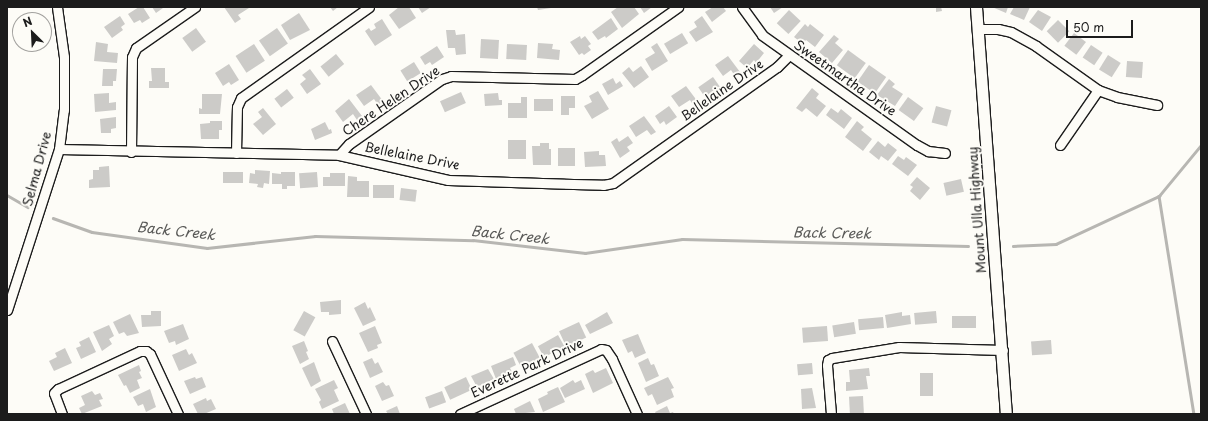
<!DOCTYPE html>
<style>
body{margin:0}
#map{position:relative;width:1208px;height:421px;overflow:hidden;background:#fdfcf7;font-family:"Playpen Sans",sans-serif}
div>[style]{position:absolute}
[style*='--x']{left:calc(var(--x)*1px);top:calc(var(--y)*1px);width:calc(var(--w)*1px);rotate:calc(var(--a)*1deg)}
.stream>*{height:2.5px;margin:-1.25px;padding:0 1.25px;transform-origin:1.25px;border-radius:1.25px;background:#b7b6b2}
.building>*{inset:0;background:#cccbc8;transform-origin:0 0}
.roads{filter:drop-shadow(1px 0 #1c1c1c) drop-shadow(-1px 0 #1c1c1c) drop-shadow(0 1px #1c1c1c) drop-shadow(0 -1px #1c1c1c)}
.minor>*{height:9px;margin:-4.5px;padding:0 4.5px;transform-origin:4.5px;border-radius:4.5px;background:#fdfcf7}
.major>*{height:11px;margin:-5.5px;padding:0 5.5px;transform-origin:5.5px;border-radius:5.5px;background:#fdfcf7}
span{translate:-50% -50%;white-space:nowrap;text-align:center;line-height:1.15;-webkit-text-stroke:4px #fdfcf7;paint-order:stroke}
.street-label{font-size:13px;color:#1c1c1c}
.water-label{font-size:14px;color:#5a5a58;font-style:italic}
.frame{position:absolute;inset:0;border:8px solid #1c1c1c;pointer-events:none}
.north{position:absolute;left:12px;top:12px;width:40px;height:40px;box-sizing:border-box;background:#fdfcf7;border:1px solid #a3a29f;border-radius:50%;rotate:336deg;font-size:11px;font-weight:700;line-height:16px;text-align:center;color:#1c1c1c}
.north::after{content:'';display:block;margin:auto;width:14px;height:18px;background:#1c1c1c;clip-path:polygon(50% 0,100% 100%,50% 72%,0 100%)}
.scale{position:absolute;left:1066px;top:20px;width:67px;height:18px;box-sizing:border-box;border:2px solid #1c1c1c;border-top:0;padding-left:5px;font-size:12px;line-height:14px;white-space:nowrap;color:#1c1c1c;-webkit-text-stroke:3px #fdfcf7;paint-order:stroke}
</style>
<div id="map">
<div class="stream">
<i style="--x:7;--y:195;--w:24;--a:30"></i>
<i style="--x:1159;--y:196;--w:221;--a:80.9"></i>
<i style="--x:53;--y:218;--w:41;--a:19.7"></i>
<i style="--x:92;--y:232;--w:116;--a:7.9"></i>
<i style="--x:207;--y:248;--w:109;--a:-6.3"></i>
<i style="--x:315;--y:236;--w:158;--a:1.5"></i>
<i style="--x:473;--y:240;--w:113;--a:6.6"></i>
<i style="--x:585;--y:253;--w:98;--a:-8.2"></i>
<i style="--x:682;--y:239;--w:286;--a:1.4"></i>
<i style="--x:1013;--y:246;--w:43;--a:-2.7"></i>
<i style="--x:1056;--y:244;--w:114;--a:-25"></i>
<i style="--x:1159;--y:196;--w:66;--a:-50.5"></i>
</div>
<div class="building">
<i style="clip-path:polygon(139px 7px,143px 7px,150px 18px,142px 23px,140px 20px,134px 23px,128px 14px)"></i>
<i style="clip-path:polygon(152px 7px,162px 7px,163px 8px,156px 13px)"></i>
<i style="clip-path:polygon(224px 7px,248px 7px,249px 8px,238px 15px,241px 19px,235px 23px)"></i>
<i style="clip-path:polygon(330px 7px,338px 7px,333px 11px)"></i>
<i style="clip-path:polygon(399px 7px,409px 7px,416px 18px,399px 29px,389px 15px)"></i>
<i style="clip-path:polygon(418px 7px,431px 7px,422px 13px)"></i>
<i style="clip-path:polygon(537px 7px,551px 7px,551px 8px,538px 10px)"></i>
<i style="clip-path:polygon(618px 7px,634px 7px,639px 14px,622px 28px,611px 12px)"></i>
<i style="clip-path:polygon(640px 7px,652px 7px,644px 13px)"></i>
<i style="clip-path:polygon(713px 7px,723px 7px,726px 11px,712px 22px,705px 12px)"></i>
<i style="clip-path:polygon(770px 7px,783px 7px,774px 13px)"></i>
<i style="clip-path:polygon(936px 7px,941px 7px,942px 11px,936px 12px)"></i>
<i style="clip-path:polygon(992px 7px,1008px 7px,1006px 13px)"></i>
<i style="clip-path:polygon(1014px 7px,1030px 7px,1024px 20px,1010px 14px)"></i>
<i style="left:789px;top:10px;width:16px;height:18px;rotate:43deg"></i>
<i style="clip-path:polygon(1038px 10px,1051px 17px,1042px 31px,1029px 22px)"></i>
<i style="clip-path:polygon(299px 13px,310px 30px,290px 40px,281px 25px)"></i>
<i style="clip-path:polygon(120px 16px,125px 24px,121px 27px,123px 30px,112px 38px,104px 27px)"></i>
<i style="clip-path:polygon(702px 16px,713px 32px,696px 42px,689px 32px,697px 27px,694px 22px)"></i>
<i style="clip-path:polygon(611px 18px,618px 29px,606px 38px,605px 36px,598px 40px,592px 32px)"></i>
<i style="clip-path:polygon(382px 19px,392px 35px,375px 46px,365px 31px,369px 28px,371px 31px,376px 28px,374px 24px)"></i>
<i style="left:1058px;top:20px;width:16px;height:16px;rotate:45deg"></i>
<i style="clip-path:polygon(805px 24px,808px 27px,810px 24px,824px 35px,815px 47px,806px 40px,803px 44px,794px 37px)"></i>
<i style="left:196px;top:28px;width:17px;height:17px;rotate:54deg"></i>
<i style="left:277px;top:28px;width:19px;height:22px;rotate:55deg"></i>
<i style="clip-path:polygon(446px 30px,455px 30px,456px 35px,465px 34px,466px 54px,456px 55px,455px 48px,448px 48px)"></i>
<i style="left:682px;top:33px;width:12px;height:21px;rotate:59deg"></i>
<i style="left:1074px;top:33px;width:15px;height:16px;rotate:37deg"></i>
<i style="clip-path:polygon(834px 35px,839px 39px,835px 43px,843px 50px,832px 63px,819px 52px)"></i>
<i style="clip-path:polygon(580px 36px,581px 39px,585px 36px,591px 44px,588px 46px,591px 50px,584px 55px,582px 53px,579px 55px,570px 42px)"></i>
<i style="left:481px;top:39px;width:18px;height:19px;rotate:3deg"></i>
<i style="clip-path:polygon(96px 42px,108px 44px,107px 52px,118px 53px,117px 63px,94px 61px)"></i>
<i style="clip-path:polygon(538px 43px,553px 44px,552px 49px,560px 50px,559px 60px,537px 58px)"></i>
<i style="clip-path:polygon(657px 43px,668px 61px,652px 71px,645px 59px,655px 53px,651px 47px)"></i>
<i style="left:254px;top:44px;width:20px;height:22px;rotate:57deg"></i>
<i style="left:507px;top:44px;width:20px;height:15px;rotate:3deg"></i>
<i style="clip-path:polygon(754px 44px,764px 53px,756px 63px,754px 60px,747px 68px,739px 61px)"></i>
<i style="left:1091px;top:45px;width:14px;height:15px;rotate:34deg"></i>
<i style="clip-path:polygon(437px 46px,444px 57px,432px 65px,430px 62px,425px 65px,420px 57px)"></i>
<i style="left:848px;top:50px;width:22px;height:19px;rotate:36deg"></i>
<i style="left:336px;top:54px;width:13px;height:20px;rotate:51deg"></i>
<i style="left:1108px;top:55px;width:15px;height:17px;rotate:32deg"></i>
<i style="clip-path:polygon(728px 56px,740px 72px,735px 76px,731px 70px,723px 76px,715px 65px)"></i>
<i style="left:1127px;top:61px;width:16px;height:16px;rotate:4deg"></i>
<i style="left:414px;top:62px;width:13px;height:16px;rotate:58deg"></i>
<i style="clip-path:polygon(229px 64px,239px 80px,231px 85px,229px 82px,223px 86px,215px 73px)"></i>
<i style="left:869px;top:65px;width:21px;height:20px;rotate:35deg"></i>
<i style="clip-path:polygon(641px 66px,649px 77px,634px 88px,622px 73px,629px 67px,633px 72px)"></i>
<i style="clip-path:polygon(151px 68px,165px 68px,165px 82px,169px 82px,169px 88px,149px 88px,149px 81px,152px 81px)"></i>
<i style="clip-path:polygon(103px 69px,117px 69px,116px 81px,113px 81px,113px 86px,102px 86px)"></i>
<i style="clip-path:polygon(310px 69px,321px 84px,307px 94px,300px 84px,306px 79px,302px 75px)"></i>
<i style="left:713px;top:77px;width:12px;height:18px;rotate:55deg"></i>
<i style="clip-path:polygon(613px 78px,616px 84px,620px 81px,623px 86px,608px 95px,602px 84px)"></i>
<i style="clip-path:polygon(889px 79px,895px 84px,892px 87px,903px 94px,895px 106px,877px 95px)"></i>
<i style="clip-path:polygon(371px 85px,383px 101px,378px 105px,374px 99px,364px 106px,356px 95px)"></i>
<i style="clip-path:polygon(686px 86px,698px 102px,693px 105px,690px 100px,679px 107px,671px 96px)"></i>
<i style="clip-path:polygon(812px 88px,819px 94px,816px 98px,826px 106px,817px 117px,806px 108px,802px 112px,796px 108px)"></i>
<i style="left:287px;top:89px;width:11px;height:16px;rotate:52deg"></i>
<i style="clip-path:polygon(598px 91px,609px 109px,592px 119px,584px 106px,592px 102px,589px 96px)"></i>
<i style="left:461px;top:92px;width:12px;height:23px;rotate:66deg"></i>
<i style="clip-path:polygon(109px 93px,109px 103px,116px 102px,116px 110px,95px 112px,94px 94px)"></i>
<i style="clip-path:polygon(498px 93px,499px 100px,502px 100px,502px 105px,485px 106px,484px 94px)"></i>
<i style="clip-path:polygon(202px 94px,222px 94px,220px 114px,199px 114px,199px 108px,202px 109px)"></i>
<i style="clip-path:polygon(561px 96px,575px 96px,575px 108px,569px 108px,569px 115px,561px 115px)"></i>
<i style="clip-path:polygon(521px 97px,527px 97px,527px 118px,508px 118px,508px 103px,521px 103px)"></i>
<i style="left:908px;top:97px;width:19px;height:16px;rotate:36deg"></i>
<i style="clip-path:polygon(349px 99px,362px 116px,357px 120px,353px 114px,343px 122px,335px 111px)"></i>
<i style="left:534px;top:99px;width:19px;height:12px"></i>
<i style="clip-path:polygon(669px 106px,677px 117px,666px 125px,664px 121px,660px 124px,655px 116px)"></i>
<i style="left:936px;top:106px;width:16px;height:17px;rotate:15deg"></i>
<i style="clip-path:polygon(263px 108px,276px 124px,263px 135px,253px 124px,262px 117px,258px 112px)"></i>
<i style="clip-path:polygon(831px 108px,838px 113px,841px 109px,852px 118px,844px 129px,826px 115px)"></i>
<i style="clip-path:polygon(644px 116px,656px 132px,651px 135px,647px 130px,636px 137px,629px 126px)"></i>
<i style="clip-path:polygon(116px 117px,116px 128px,111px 129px,111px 133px,101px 133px,100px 119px)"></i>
<i style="clip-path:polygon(210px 121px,222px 121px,222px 130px,219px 130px,219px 139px,201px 139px,200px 124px,210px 123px)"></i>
<i style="clip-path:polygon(857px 121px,864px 127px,861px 130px,872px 139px,863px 151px,845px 137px)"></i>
<i style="clip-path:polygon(325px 122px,329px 130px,331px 129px,332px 133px,315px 140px,311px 129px)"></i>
<i style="clip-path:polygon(628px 136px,633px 143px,627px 147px,630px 151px,620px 158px,611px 142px,617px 138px,619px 142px)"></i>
<i style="left:508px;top:140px;width:18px;height:19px"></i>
<i style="clip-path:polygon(878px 141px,885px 147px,888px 143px,897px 150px,888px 161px,881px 156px,879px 160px,869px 152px)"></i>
<i style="clip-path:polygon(540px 143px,549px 143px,549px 149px,551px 149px,551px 165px,533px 165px,532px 146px,540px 146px)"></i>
<i style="left:558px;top:148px;width:17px;height:18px"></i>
<i style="clip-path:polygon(599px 151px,599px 155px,605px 155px,606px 166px,585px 167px,584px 152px)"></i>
<i style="clip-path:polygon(898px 156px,904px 160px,906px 157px,917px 165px,908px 176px,892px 164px)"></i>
<i style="clip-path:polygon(109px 166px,110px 187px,89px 188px,89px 180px,93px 179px,93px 170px,99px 170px,99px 167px)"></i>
<i style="clip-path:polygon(255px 170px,270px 171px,269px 184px,264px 183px,263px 188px,257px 187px,258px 184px,249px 183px,250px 173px,255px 174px)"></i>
<i style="left:223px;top:172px;width:20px;height:11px"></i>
<i style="clip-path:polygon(281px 172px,295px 172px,295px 186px,287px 186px,287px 189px,282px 189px,282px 184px,272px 184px,272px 173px,281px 174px)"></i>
<i style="left:317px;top:172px;width:15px;height:18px;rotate:86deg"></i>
<i style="clip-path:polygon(330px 173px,345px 173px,345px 186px,323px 186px,323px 177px,330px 177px)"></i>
<i style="clip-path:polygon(348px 176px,357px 177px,357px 181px,369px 181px,369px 197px,347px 197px)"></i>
<i style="clip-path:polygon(917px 177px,930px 188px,920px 200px,910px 191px,913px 187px,910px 185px)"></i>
<i style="left:961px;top:179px;width:13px;height:18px;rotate:77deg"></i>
<i style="left:373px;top:185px;width:21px;height:13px"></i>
<i style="left:401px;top:188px;width:16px;height:12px;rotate:7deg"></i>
<i style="clip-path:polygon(341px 300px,341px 314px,329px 315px,329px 312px,321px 312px,320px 302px)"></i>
<i style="clip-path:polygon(365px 302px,368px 309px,370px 307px,376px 320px,363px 326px,354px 308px)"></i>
<i style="clip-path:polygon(151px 311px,161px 311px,161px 326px,142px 327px,141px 315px,151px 315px)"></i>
<i style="left:304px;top:311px;width:13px;height:22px;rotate:29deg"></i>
<i style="left:936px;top:311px;width:12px;height:22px;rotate:85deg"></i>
<i style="clip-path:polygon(607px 312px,613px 323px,590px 334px,585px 325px)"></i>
<i style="clip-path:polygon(902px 312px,902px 316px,910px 315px,911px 324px,887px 328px,885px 315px)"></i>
<i style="clip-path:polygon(130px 314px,139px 333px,127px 336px,124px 332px,119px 334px,113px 322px)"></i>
<i style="left:952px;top:316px;width:24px;height:12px"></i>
<i style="left:883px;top:317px;width:11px;height:25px;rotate:85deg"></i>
<i style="left:579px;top:322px;width:17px;height:22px;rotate:65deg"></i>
<i style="left:854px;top:322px;width:12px;height:22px;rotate:81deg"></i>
<i style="clip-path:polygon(183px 324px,189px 339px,176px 345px,175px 341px,169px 343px,164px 331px)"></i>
<i style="clip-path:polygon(109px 325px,114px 336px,109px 339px,112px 344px,102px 351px,93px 332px)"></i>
<i style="clip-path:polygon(375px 326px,382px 343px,377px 345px,378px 348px,368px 352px,359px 333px)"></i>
<i style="left:827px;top:326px;width:15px;height:25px;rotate:86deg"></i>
<i style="clip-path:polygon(638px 334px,646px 353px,635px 358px,632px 351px,628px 353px,622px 340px)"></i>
<i style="left:558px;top:335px;width:13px;height:23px;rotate:61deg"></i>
<i style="clip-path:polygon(89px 337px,96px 352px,81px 359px,76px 348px,81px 346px,79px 342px)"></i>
<i style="left:1051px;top:340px;width:14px;height:20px;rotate:86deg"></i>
<i style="clip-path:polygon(304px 341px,308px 351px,306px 352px,309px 359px,300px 364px,292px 346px)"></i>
<i style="left:532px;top:343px;width:17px;height:21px;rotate:62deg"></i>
<i style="clip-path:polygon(65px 348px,72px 363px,54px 371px,49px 361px,57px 357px,55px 353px)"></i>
<i style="clip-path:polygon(186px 349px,189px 355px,192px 353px,197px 363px,179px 371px,172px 355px)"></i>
<i style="clip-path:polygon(513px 357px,516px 365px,510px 368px,512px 372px,496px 379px,491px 366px)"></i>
<i style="clip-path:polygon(372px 358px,375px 364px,378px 362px,383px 372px,370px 378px,363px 362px)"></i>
<i style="clip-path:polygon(648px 358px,651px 365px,654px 364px,659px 376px,646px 382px,638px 363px)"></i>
<i style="clip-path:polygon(314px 362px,321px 381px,311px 387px,302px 368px)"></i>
<i style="left:812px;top:363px;width:11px;height:15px;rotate:85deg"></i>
<i style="clip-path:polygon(139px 365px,141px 371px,139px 372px,142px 378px,137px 380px,140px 388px,130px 393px,126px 385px,124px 386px,118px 375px)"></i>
<i style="clip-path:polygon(606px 368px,613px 383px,593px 393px,585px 374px,593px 370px,595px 373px)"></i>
<i style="clip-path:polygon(869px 368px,870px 376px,866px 376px,868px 389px,846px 391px,846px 382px,850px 382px,849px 370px)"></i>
<i style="clip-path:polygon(488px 369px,494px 379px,477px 387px,471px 376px)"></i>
<i style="left:920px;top:373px;width:13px;height:23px"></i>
<i style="clip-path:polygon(195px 377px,196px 379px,202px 377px,206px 387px,190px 394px,184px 381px)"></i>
<i style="left:466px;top:377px;width:14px;height:24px;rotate:65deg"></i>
<i style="clip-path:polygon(668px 377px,674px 388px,671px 389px,674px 397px,657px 405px,652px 394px,648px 396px,644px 388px)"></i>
<i style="clip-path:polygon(334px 380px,338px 388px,334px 390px,339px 401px,322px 409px,319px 402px,321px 400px,315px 389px)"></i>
<i style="clip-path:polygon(573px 380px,575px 383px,581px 380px,585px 389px,565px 398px,560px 388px)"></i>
<i style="clip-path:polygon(383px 382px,386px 386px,389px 385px,394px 396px,382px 401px,375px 386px)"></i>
<i style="clip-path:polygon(558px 387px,565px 402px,543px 412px,538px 399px,548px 394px,547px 392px)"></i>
<i style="clip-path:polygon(812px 388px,816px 408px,802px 409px,801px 389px)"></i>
<i style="clip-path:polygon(150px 389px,156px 407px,146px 412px,143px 404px,138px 406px,133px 397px)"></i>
<i style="clip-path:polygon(92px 391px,95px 395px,100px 393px,103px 399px,99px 400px,102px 406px,82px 414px,79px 408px,85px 405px,81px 396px)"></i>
<i style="left:442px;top:391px;width:12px;height:18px;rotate:70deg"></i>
<i style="left:863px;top:396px;width:17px;height:14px;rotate:87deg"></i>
<i style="clip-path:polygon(206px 398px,207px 401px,211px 399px,216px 409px,204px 414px,198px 414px,193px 404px)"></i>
<i style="clip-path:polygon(530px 401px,535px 412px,516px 414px,514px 409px)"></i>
<i style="clip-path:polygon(345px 403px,350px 414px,334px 414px,332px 409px)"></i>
<i style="clip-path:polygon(397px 406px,400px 414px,388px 414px,386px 411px)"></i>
<i style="clip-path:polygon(667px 406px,670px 413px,673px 412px,674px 414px,656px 414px,655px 412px)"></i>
</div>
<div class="roads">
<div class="minor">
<i style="--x:742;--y:7;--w:34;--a:54"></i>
<i style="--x:762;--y:35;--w:190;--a:35.4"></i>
<i style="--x:917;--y:145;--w:13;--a:29"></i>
<i style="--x:928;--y:151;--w:17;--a:7"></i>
<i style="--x:977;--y:29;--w:21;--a:0"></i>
<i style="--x:998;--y:29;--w:13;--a:13"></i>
<i style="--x:1011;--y:32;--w:29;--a:29"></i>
<i style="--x:1036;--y:46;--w:76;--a:35.4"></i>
<i style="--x:1098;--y:90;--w:20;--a:20"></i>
<i style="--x:1117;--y:97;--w:41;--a:11.3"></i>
<i style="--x:1060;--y:145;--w:67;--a:-55.4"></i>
<i style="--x:59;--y:149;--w:280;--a:1.2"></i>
<i style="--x:339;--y:155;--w:112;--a:12.9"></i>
<i style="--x:448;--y:180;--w:155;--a:1.8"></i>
<i style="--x:603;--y:185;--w:10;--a:-11"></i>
<i style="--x:613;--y:183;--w:201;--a:-35.3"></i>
<i style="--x:777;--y:67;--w:17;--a:-45"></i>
<i style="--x:131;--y:152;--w:95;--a:-89.4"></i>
<i style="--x:132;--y:57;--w:10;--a:-66"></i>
<i style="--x:136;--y:48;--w:72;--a:-34.8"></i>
<i style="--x:236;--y:153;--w:46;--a:-88.8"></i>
<i style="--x:237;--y:107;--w:10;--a:-66"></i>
<i style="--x:241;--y:98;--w:157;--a:-35.4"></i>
<i style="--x:339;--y:155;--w:15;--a:-48"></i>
<i style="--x:349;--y:144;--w:113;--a:-35"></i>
<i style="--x:442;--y:79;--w:9;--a:-18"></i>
<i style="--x:451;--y:76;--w:124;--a:1.4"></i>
<i style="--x:575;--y:79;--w:8;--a:-30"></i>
<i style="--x:582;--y:75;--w:118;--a:-35.3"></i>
<i style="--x:7;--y:310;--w:169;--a:-72.1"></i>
<i style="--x:59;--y:149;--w:39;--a:-83"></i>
<i style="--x:64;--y:110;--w:53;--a:-90"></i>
<i style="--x:64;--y:57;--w:50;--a:-98"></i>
<i style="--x:332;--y:341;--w:81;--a:65"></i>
<i style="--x:62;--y:414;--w:22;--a:-111"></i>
<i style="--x:54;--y:393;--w:6;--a:-45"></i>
<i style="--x:58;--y:389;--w:90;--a:-24.9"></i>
<i style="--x:140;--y:351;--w:6;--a:0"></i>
<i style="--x:146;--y:351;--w:5;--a:37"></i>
<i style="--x:150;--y:354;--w:66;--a:65"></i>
<i style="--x:460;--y:414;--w:155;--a:-24.7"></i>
<i style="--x:601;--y:349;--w:5;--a:11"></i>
<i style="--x:606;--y:350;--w:11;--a:56"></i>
<i style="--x:612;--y:359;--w:60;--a:65.6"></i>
<i style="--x:831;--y:414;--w:49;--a:-94.7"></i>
<i style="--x:827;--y:365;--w:5;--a:-79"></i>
<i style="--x:828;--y:360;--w:4;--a:-27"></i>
<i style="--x:832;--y:358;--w:68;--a:-9.3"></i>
<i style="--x:899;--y:347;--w:104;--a:1.7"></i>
</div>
<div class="major">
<i style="--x:976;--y:7;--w:408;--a:85.8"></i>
</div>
</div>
<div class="street-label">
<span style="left:845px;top:78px;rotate:35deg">Sweetmartha Drive</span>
<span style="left:722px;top:90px;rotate:-35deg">Bellelaine Drive</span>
<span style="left:391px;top:101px;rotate:-34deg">Chere Helen Drive</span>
<span style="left:412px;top:156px;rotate:11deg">Bellelaine Drive</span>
<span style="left:37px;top:169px;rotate:-75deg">Selma Drive</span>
<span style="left:977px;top:210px;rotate:-94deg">Mount Ulla Highway</span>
<span style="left:527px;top:368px;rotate:-25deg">Everette Park Drive</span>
</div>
<div class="water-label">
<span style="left:176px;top:231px;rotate:6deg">Back Creek</span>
<span style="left:832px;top:233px;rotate:1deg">Back Creek</span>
<span style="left:510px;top:235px;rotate:6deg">Back Creek</span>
</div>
<div class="frame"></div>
<div class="north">N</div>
<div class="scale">50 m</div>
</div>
